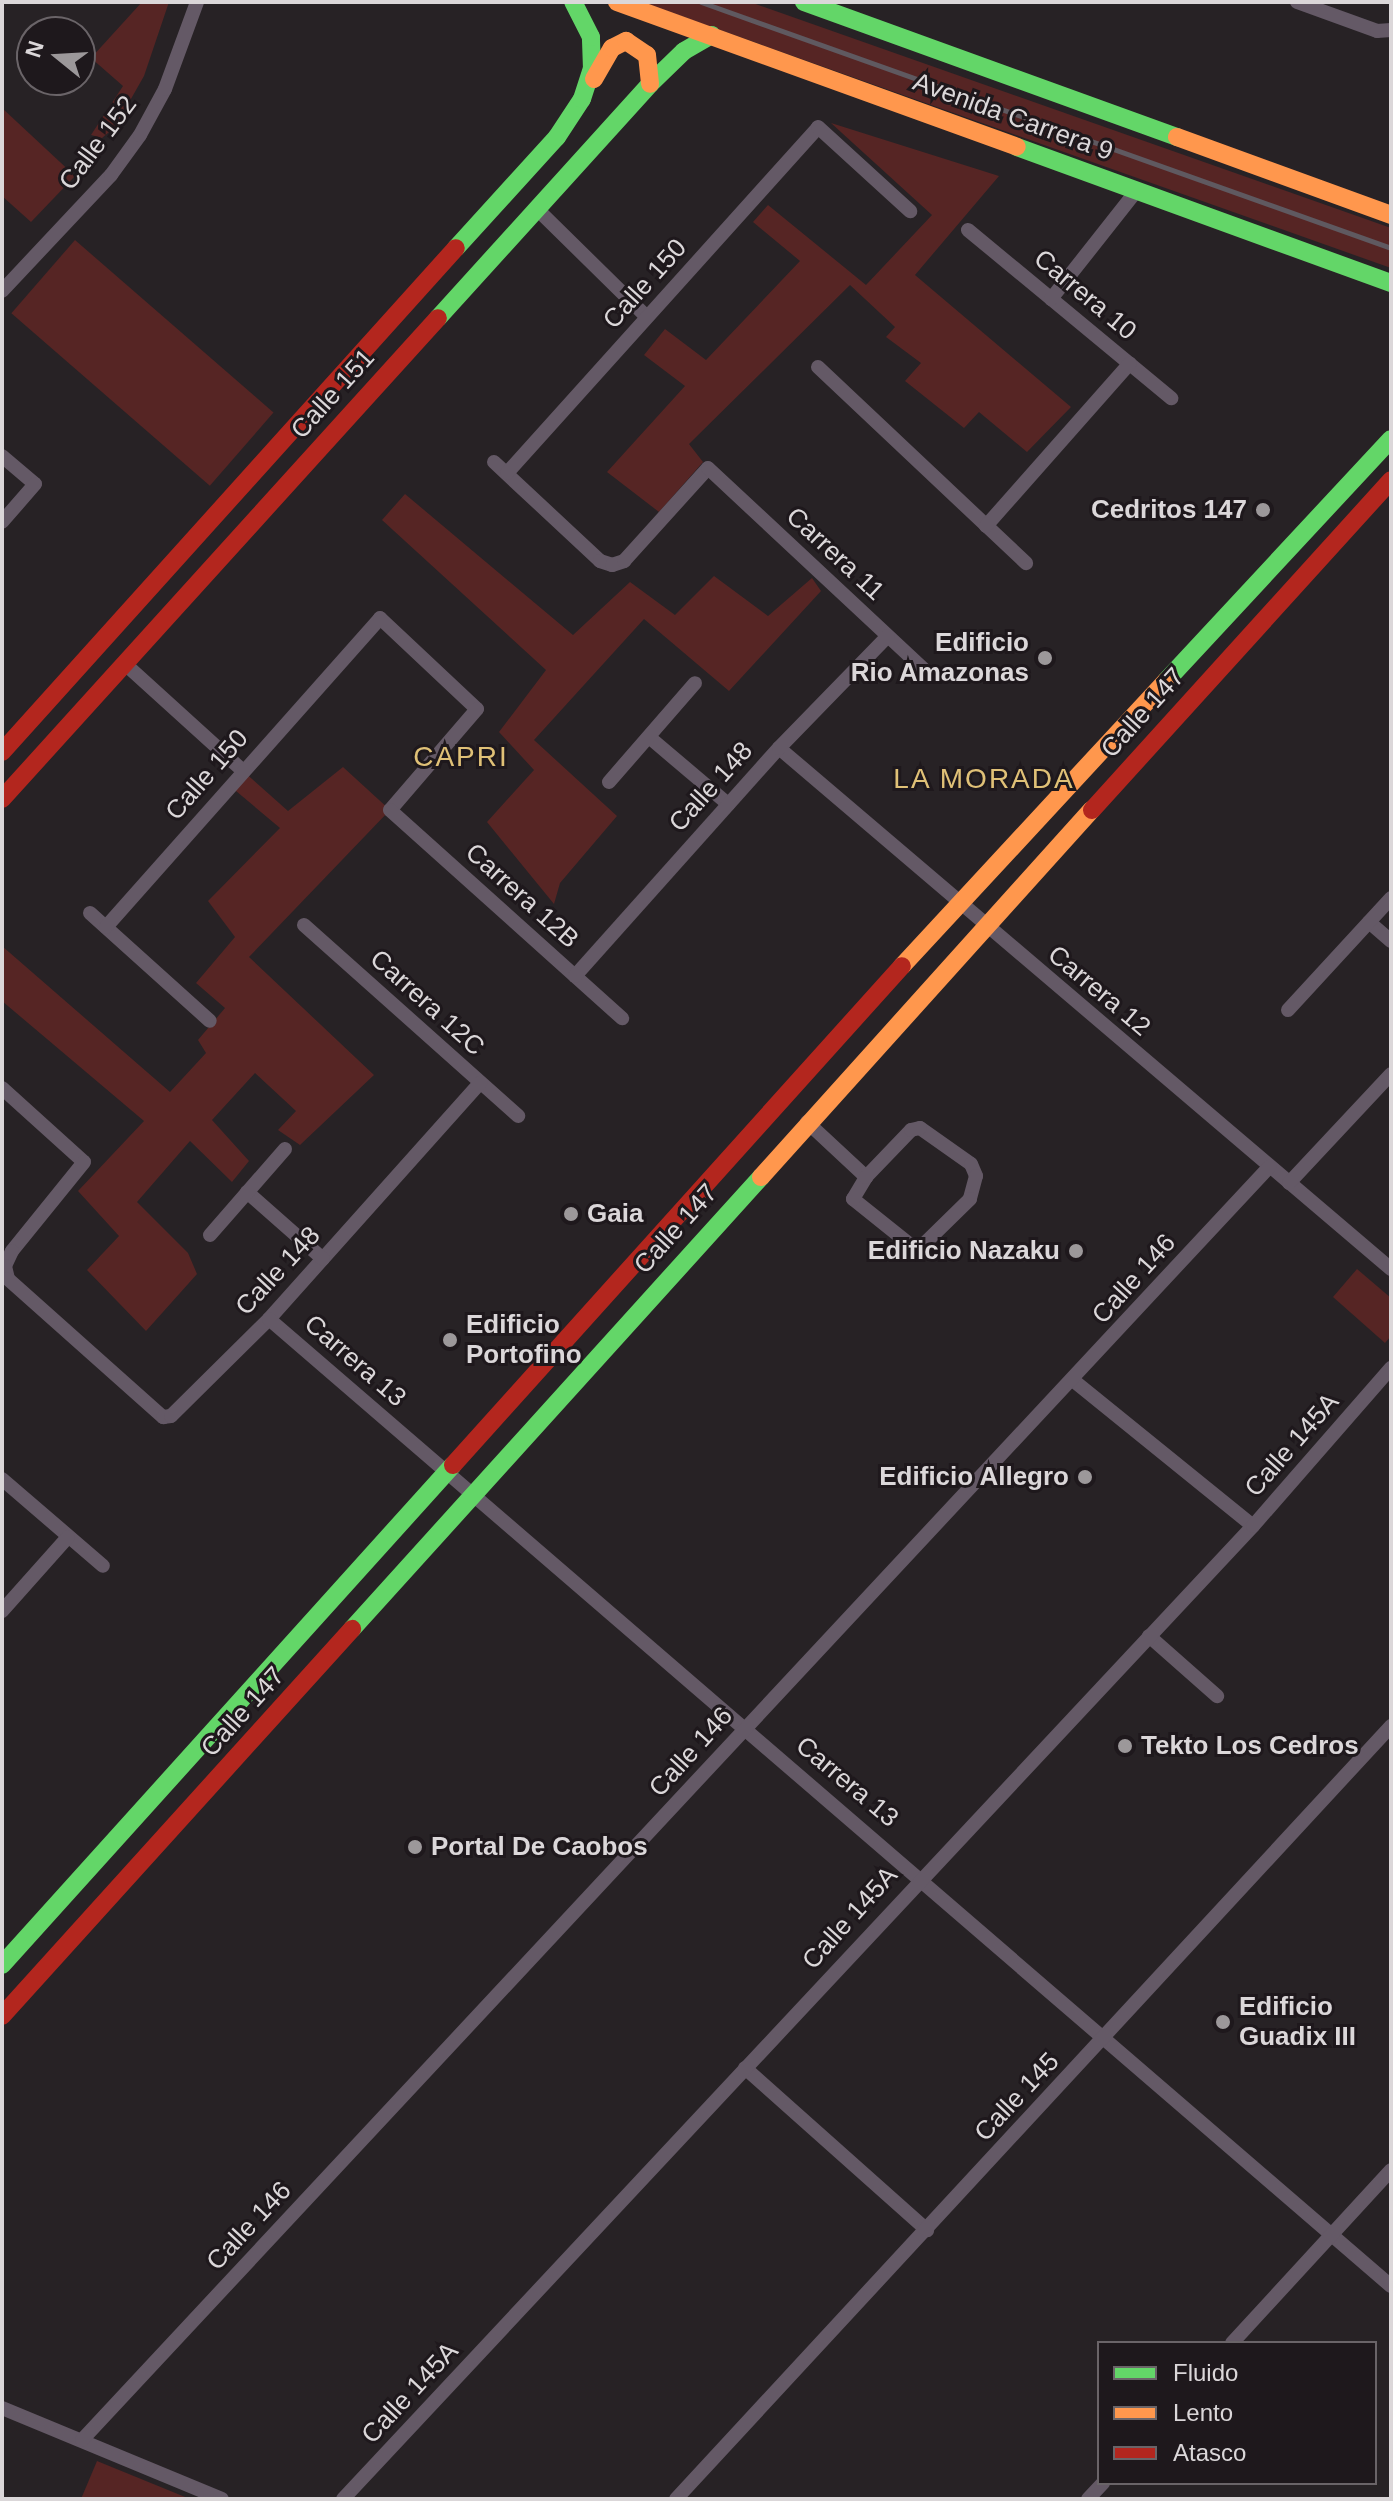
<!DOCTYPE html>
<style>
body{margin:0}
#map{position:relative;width:1393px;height:2501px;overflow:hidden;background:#272225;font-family:Helvetica,sans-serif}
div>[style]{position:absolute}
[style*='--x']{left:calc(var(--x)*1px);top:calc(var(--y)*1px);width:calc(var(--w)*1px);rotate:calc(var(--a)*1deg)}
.green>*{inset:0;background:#562524;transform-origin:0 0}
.street>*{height:14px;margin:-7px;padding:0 7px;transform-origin:7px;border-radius:7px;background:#645966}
.fast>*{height:18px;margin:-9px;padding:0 9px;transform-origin:9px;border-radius:9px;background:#63d668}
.slow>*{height:18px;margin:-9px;padding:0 9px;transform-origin:9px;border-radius:9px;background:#ff974d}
.jam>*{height:18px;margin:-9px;padding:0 9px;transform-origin:9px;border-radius:9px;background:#b3261e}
.rail>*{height:5px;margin:-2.5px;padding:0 2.5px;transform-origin:2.5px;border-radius:2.5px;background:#5f5960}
.dots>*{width:22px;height:22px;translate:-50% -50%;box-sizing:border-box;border:4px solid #1e181c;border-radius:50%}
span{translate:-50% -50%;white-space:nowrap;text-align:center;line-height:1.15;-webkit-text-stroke:6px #1e181c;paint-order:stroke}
.street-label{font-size:26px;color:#dbd7d9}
.poi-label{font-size:26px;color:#dbd7d9;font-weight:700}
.right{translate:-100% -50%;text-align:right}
.left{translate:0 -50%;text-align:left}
.neighbourhood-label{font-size:28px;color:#e0c177;letter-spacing:2px}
.frame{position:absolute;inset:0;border:4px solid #dbd7d9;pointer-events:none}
.legend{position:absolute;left:1097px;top:2341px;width:280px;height:144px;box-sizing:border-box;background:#1e181c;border:2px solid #6a6468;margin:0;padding:10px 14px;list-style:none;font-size:24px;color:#dbd7d9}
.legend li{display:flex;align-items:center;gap:16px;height:40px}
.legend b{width:40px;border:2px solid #6a6468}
.north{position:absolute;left:16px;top:16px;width:80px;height:80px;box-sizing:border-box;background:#1e181c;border:2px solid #6a6468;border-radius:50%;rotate:288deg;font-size:22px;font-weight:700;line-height:32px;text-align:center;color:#dbd7d9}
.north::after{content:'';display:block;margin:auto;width:28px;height:36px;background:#9c989a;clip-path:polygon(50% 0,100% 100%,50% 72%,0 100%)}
</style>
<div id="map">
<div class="green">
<i style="clip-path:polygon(142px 2px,169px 2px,144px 76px,115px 127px,102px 138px,91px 135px,123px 86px,91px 58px)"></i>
<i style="clip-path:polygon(641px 2px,750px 2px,1391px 228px,1391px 268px)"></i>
<i style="clip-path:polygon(2px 108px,75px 176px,31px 222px,2px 196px)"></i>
<i style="clip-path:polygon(831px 123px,999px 176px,915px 275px,1071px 407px,1027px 452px,979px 412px,964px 428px,905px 381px,921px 363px,886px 337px,895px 327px,850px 285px,689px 444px,703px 462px,659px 512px,607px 472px,685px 386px,644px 355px,665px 329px,706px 360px,800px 261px,753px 222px,768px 205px,866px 285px,932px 215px)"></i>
<i style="left:75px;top:240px;width:263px;height:97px;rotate:41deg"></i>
<i style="clip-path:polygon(405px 494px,573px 635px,630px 582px,675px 615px,714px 576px,768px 616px,812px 578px,821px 591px,729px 691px,644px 619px,534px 740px,617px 816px,560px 883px,554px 904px,487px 822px,534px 770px,499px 732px,546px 670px,382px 520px)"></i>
<i style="clip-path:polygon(343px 767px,390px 810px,249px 957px,374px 1075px,300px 1145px,278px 1130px,296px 1111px,255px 1073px,212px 1120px,249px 1161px,232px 1182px,190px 1141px,137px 1202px,188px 1253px,197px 1274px,146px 1331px,87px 1270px,119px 1236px,78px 1191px,144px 1121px,2px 1001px,2px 946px,170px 1092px,206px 1053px,198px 1040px,225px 1008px,196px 983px,235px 937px,208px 901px,280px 828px,230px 786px,243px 771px,288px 811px)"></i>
<i style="clip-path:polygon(1357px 1269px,1391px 1298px,1391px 1336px,1385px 1343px,1333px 1297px)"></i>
<i style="clip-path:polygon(97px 2461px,190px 2499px,81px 2499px)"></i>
</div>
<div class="street">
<i style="--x:1297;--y:2;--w:85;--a:19.9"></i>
<i style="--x:1377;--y:31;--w:14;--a:-4"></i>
<i style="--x:537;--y:209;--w:154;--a:44.5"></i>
<i style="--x:968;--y:230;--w:264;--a:39.6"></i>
<i style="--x:2;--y:291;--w:159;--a:-46.8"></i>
<i style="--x:111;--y:175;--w:49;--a:-54.1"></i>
<i style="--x:140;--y:135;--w:52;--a:-61.5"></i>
<i style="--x:165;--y:89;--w:93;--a:-69.8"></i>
<i style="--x:1051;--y:299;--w:139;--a:-51.7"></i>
<i style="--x:818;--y:367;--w:286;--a:43.3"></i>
<i style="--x:2;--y:456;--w:43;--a:40.3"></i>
<i style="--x:35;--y:484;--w:50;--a:131"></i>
<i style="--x:494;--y:462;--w:145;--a:43"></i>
<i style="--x:600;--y:561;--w:13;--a:18"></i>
<i style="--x:612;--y:565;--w:13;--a:-18"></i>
<i style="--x:624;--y:561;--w:125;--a:-47.9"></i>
<i style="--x:708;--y:468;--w:304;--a:43"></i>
<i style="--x:507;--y:473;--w:465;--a:-48"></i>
<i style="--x:818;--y:127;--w:125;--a:42.4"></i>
<i style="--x:986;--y:526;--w:217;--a:-48.5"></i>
<i style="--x:124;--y:663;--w:161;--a:42.2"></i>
<i style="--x:649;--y:737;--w:104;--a:40.3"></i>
<i style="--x:779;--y:748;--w:804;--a:40.41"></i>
<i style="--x:609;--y:782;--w:131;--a:-49"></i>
<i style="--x:90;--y:913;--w:161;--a:42"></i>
<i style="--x:1369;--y:922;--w:29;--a:41"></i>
<i style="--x:304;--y:925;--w:287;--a:41.7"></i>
<i style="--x:106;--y:927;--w:413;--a:-48.4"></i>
<i style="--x:380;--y:618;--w:133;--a:43.2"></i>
<i style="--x:477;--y:709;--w:133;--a:130.7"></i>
<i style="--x:390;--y:810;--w:312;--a:41.9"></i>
<i style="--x:575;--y:976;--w:306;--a:-48.2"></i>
<i style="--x:779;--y:748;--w:156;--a:-45.8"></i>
<i style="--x:1288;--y:1010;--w:152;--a:-47.4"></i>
<i style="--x:2;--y:1088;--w:110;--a:42.1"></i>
<i style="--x:84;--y:1162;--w:114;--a:129"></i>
<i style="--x:12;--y:1251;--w:17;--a:115"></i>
<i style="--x:5;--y:1266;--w:13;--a:77"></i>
<i style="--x:8;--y:1279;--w:208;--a:41.7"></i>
<i style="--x:163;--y:1417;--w:8;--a:-7"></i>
<i style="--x:171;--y:1416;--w:138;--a:-44.7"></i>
<i style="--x:269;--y:1319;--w:317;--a:-48.2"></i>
<i style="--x:807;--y:1122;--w:81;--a:43"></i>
<i style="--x:920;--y:1128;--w:62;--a:35.2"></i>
<i style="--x:971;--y:1164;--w:13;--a:67"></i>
<i style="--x:976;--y:1176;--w:24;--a:105"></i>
<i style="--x:970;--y:1199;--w:64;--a:135.6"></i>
<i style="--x:924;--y:1244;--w:11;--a:165"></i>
<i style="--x:913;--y:1247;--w:77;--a:-141.3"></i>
<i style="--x:853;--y:1199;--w:26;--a:-59"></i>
<i style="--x:866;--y:1177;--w:65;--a:-46.2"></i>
<i style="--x:911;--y:1130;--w:9;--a:-13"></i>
<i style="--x:1289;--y:1183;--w:149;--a:-46.9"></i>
<i style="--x:247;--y:1192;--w:101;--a:41.4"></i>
<i style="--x:210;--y:1235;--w:114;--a:-48.9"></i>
<i style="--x:269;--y:1319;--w:1481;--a:40.76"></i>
<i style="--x:1074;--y:1381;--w:230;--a:39"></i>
<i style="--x:2;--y:1479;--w:133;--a:40.7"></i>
<i style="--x:2;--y:1611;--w:99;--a:-48.3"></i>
<i style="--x:1149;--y:1636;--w:91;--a:41.4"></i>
<i style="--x:745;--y:2068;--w:244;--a:41.7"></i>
<i style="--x:1232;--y:2343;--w:235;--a:-47.4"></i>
<i style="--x:2;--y:2408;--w:238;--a:22.5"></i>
<i style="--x:82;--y:2440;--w:1741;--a:-47"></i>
<i style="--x:343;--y:2499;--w:1332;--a:-46.92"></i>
<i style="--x:1253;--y:1526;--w:210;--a:-48.9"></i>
<i style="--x:676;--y:2499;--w:1053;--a:-47.23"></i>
<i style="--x:1088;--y:2499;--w:22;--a:-47"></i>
</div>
<div class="fast">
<i style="--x:804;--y:2;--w:397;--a:19.9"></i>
<i style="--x:1017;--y:147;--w:398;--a:20"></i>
<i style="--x:456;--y:248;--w:150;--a:-47.7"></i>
<i style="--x:557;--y:137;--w:45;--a:-56.7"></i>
<i style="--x:582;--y:99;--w:32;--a:-72"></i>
<i style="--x:592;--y:69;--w:32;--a:-92"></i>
<i style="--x:591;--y:37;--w:39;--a:-117"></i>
<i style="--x:438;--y:318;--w:316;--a:-47.8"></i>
<i style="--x:650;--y:84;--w:47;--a:-44.1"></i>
<i style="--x:684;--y:51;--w:32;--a:-30"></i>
<i style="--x:1166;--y:681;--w:330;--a:-47.1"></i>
<i style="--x:352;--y:1629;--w:610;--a:-47.86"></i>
<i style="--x:2;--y:1965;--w:673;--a:-47.95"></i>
</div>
<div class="slow">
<i style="--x:617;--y:2;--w:425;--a:19.9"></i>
<i style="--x:594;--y:79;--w:36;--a:-60"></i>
<i style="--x:612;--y:48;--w:16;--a:-27"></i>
<i style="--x:626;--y:41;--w:25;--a:34"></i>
<i style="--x:647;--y:55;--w:29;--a:84"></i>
<i style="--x:1177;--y:137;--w:228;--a:20"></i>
<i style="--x:902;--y:966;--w:388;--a:-47.2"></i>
<i style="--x:761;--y:1177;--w:494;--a:-48"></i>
</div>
<div class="jam">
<i style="--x:2;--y:752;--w:678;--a:-47.99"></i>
<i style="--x:2;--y:799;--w:649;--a:-47.81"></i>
<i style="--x:1092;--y:810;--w:445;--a:-47.8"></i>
<i style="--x:453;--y:1465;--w:671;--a:-48.02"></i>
<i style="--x:2;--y:2016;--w:522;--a:-47.87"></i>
</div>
<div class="rail">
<i style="--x:701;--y:2;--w:733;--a:19.62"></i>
</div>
<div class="dots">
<i style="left:1263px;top:510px;background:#9c989a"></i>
<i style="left:1045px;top:658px;background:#9c989a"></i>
<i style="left:571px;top:1214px;background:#9c989a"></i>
<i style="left:1076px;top:1251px;background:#9c989a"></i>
<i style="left:450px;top:1340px;background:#9c989a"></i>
<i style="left:1085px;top:1477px;background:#9c989a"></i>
<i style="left:1125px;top:1746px;background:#9c989a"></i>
<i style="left:415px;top:1847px;background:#9c989a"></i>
<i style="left:1223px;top:2022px;background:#9c989a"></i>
</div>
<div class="street-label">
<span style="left:1013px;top:117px;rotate:20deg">Avenida Carrera 9</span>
<span style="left:98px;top:143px;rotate:-53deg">Calle 152</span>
<span style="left:645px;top:284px;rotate:-48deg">Calle 150</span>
<span style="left:1085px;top:295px;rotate:40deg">Carrera 10</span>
<span style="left:333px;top:394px;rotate:-48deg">Calle 151</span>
<span style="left:835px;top:554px;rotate:43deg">Carrera 11</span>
<span style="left:1143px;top:713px;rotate:-48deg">Calle 147</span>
<span style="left:207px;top:775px;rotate:-49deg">Calle 150</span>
<span style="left:711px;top:787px;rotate:-48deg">Calle 148</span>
<span style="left:522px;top:896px;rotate:42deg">Carrera 12B</span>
<span style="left:1099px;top:991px;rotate:40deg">Carrera 12</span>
<span style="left:427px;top:1003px;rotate:42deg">Carrera 12C</span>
<span style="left:676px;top:1229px;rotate:-48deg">Calle 147</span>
<span style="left:278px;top:1271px;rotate:-47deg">Calle 148</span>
<span style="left:1134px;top:1279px;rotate:-48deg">Calle 146</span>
<span style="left:355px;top:1361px;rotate:41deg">Carrera 13</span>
<span style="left:1292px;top:1445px;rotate:-49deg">Calle 145A</span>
<span style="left:243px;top:1712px;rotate:-48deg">Calle 147</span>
<span style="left:691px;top:1752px;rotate:-48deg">Calle 146</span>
<span style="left:847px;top:1782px;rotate:40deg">Carrera 13</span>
<span style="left:850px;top:1918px;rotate:-48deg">Calle 145A</span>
<span style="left:1017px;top:2097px;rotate:-47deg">Calle 145</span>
<span style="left:249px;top:2226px;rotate:-47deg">Calle 146</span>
<span style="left:410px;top:2393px;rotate:-47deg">Calle 145A</span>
</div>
<div class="poi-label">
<span class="right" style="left:1247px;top:510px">Cedritos 147</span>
<span class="right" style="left:1029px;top:658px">Edificio<br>Rio Amazonas</span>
<span class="left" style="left:587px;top:1214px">Gaia</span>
<span class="right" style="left:1060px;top:1251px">Edificio Nazaku</span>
<span class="left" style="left:466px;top:1340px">Edificio<br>Portofino</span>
<span class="right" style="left:1069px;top:1477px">Edificio Allegro</span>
<span class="left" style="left:1141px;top:1746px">Tekto Los Cedros</span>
<span class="left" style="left:431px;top:1847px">Portal De Caobos</span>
<span class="left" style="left:1239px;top:2022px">Edificio<br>Guadix III</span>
</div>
<div class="neighbourhood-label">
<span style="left:461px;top:757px">CAPRI</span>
<span style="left:984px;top:779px">LA MORADA</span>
</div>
<div class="frame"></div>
<ul class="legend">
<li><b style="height:10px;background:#63d668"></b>Fluido</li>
<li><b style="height:10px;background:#ff974d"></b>Lento</li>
<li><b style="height:10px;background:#b3261e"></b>Atasco</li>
</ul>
<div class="north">N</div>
</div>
